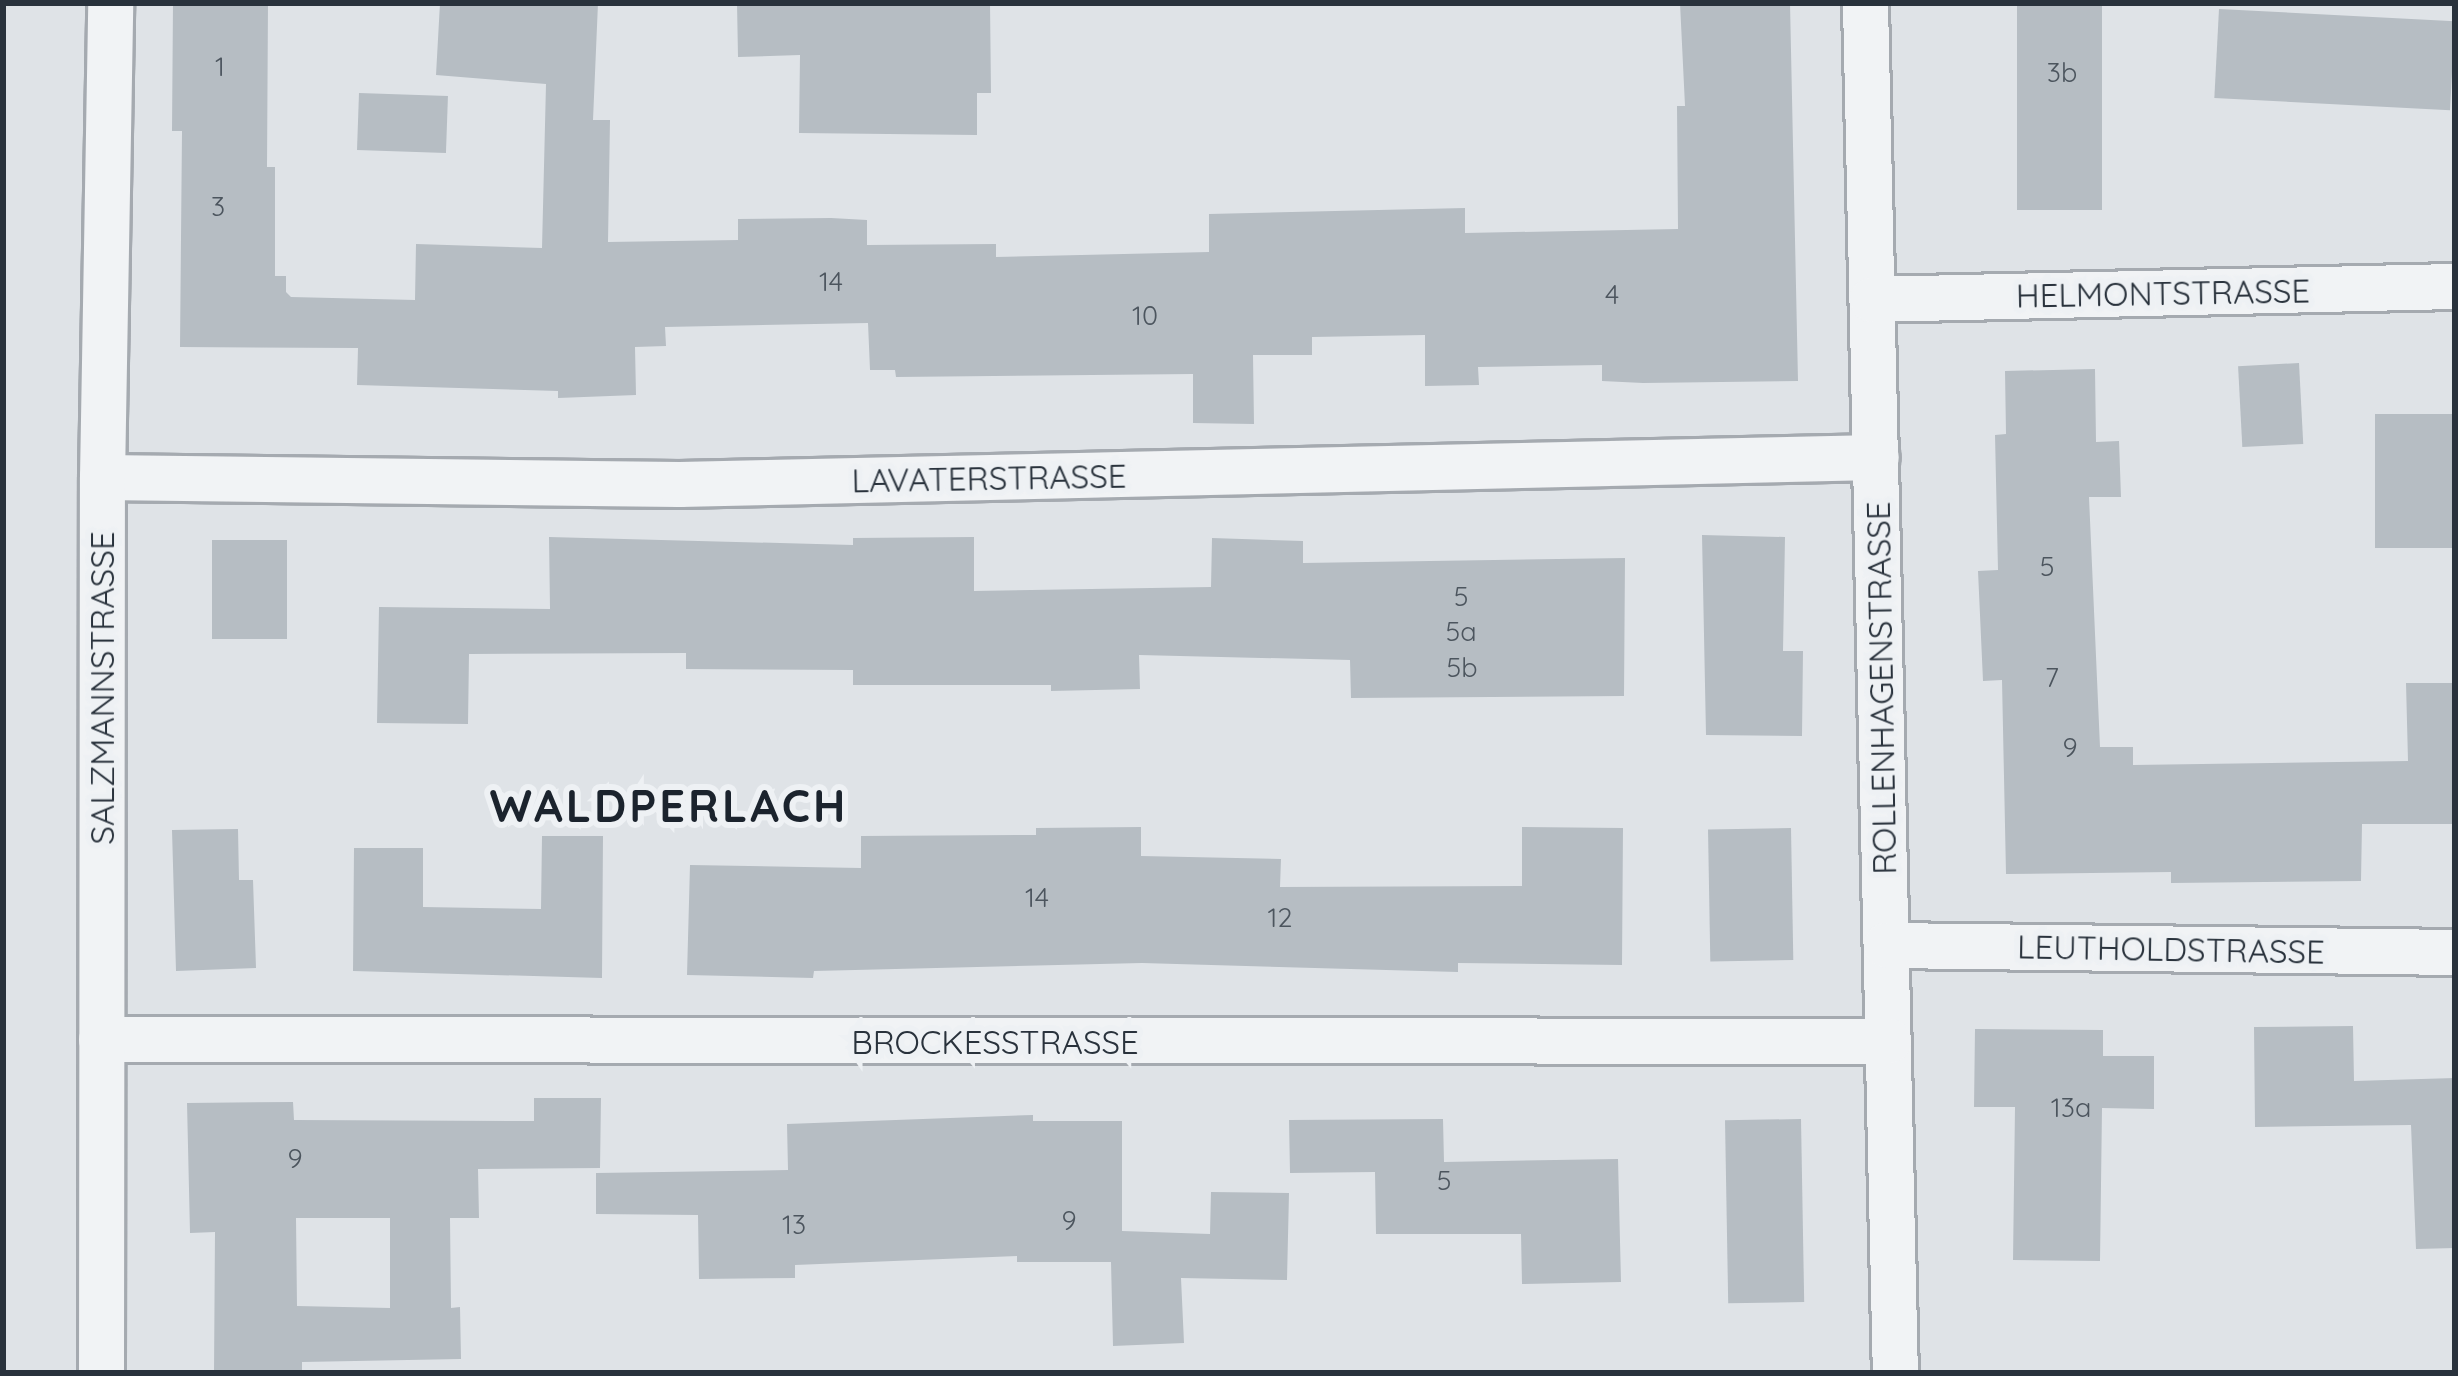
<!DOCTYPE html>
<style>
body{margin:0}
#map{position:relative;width:2458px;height:1376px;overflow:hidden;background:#dfe3e7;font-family:Quicksand,sans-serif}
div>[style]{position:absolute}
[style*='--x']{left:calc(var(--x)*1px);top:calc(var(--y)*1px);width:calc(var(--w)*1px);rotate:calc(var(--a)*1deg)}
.building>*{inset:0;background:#b6bdc3;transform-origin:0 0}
.roads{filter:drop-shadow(3px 0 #a5aab0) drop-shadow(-3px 0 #a5aab0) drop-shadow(0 3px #a5aab0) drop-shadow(0 -3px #a5aab0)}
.minor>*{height:45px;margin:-22.5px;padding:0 22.5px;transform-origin:22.5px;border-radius:22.5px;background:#f1f3f5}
span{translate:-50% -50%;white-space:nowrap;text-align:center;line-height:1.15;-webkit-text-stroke:12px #eef1f4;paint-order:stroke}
.number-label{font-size:27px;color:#4c555e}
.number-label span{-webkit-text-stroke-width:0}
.street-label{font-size:33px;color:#29323c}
.district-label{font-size:45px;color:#1b232d;font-weight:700;letter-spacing:3px}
.frame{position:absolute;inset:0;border:6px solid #29323c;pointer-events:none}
</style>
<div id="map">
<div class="building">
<i style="clip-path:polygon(173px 3px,268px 3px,267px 167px,275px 167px,275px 276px,286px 276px,286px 292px,291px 297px,415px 300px,416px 244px,542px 248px,546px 84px,436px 75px,440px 3px,598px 3px,593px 120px,610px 120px,608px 242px,738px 240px,738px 219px,831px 218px,867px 220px,867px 245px,996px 244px,996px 257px,1209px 252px,1209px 214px,1465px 208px,1465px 233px,1678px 229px,1677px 106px,1685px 106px,1680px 3px,1790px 3px,1798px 381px,1643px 383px,1602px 381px,1602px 365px,1478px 367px,1479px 385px,1425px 386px,1425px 335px,1312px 337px,1312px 355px,1253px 355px,1254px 424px,1193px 423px,1193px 374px,896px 377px,895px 370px,870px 370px,868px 323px,665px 327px,666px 346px,635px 347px,636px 395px,558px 398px,558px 391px,357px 385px,358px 348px,180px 347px,182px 131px,172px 131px)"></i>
<i style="clip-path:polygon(737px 3px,990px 3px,991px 93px,977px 93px,977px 135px,799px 133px,800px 55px,738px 57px)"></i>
<i style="left:2017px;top:3px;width:85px;height:207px"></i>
<i style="left:2219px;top:9px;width:236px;height:89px;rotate:3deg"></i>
<i style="left:359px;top:93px;width:89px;height:57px;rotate:2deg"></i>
<i style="left:2299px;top:363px;width:81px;height:61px;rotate:87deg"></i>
<i style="clip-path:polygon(2095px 369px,2096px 442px,2119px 441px,2121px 497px,2089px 497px,2100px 747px,2133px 747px,2133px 765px,2408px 761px,2406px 683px,2455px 683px,2455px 824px,2362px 824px,2361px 881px,2171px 883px,2171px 872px,2006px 874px,2002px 680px,1983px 681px,1978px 571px,1998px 570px,1995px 435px,2006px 434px,2005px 371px)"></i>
<i style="left:2455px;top:414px;width:134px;height:80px;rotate:90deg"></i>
<i style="clip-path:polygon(1702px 535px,1785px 537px,1783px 651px,1803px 651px,1802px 736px,1706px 735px)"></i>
<i style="clip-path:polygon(549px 537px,853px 545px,853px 538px,974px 537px,974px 591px,1211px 587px,1212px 538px,1303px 541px,1303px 563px,1625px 558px,1624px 696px,1351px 698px,1350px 660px,1139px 655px,1140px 689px,1051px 691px,1051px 685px,853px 685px,853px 670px,686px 669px,686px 653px,469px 654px,468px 724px,377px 723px,379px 607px,550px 609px)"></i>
<i style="left:287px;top:540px;width:99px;height:75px;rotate:90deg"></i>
<i style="clip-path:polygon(1141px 827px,1141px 856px,1281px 859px,1280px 887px,1522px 886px,1522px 827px,1623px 828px,1622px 965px,1458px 963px,1458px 972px,1142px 963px,814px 971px,813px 978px,687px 975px,690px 865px,861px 868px,861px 836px,1036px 835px,1036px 828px)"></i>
<i style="left:1791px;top:828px;width:132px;height:83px;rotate:89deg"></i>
<i style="clip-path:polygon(238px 829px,239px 880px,253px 880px,256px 968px,176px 971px,172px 830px)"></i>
<i style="clip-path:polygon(542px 836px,603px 836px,602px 978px,353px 971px,354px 848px,423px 848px,423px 907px,541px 909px)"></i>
<i style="clip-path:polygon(2353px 1026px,2354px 1081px,2455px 1078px,2455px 1248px,2416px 1249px,2411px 1125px,2255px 1127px,2254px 1027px)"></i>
<i style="clip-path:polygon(1975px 1029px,2103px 1030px,2103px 1056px,2154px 1056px,2154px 1109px,2102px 1108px,2100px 1261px,2013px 1260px,2015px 1107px,1974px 1107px)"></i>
<i style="clip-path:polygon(evenodd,534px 1098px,601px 1098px,600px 1168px,478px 1169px,479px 1218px,450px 1218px,451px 1308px,460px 1307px,461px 1359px,302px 1362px,302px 1373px,214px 1373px,215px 1232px,190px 1233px,187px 1103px,293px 1102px,294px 1120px,534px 1121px,534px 1098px,296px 1218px,390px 1218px,390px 1308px,297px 1306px,296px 1218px)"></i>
<i style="clip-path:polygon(1033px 1115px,1033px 1121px,1122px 1121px,1122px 1231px,1210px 1234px,1211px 1192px,1289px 1193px,1287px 1280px,1181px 1278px,1184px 1343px,1113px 1346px,1111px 1262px,1017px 1262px,1017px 1256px,795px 1265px,795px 1278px,699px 1279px,698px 1215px,596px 1214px,596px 1173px,788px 1170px,787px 1124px)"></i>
<i style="clip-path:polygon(1443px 1119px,1444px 1162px,1618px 1159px,1621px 1282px,1522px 1284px,1521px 1234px,1376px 1234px,1375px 1172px,1290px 1173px,1289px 1120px)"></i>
<i style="left:1801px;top:1119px;width:183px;height:76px;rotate:89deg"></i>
</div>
<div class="roads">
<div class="minor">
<i style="--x:1865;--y:3;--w:1370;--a:88.75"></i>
<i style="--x:1872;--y:299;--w:583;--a:-1.28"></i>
<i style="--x:102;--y:477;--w:577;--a:0.7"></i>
<i style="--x:679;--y:484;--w:1197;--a:-1.29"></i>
<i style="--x:1886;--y:945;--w:569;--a:0.7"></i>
<i style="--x:101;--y:1039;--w:1787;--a:0.06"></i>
<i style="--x:101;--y:1373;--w:896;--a:-89.94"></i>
<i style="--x:102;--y:477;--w:474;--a:-89"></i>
</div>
</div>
<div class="number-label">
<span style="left:220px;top:67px">1</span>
<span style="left:2062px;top:73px">3b</span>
<span style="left:218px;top:207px">3</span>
<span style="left:831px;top:282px">14</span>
<span style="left:1612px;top:295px">4</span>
<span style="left:1145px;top:316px">10</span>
<span style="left:2047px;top:567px">5</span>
<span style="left:1461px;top:597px">5</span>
<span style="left:1461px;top:632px">5a</span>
<span style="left:1462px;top:668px">5b</span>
<span style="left:2052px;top:678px">7</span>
<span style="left:2070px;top:748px">9</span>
<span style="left:1037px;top:898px">14</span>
<span style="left:1280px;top:918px">12</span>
<span style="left:2071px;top:1108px">13a</span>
<span style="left:295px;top:1159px">9</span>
<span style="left:1444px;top:1181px">5</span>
<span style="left:1069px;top:1221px">9</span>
<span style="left:794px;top:1225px">13</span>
</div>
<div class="street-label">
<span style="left:2163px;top:293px;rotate:-1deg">HELMONTSTRASSE</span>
<span style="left:989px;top:478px;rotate:-1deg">LAVATERSTRASSE</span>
<span style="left:102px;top:688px;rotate:-90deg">SALZMANNSTRASSE</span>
<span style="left:1881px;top:688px;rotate:-91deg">ROLLENHAGENSTRASSE</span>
<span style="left:2171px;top:949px;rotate:1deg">LEUTHOLDSTRASSE</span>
<span style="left:995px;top:1042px">BROCKESSTRASSE</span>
</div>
<div class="district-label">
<span style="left:669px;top:806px">WALDPERLACH</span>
</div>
<div class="frame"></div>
</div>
